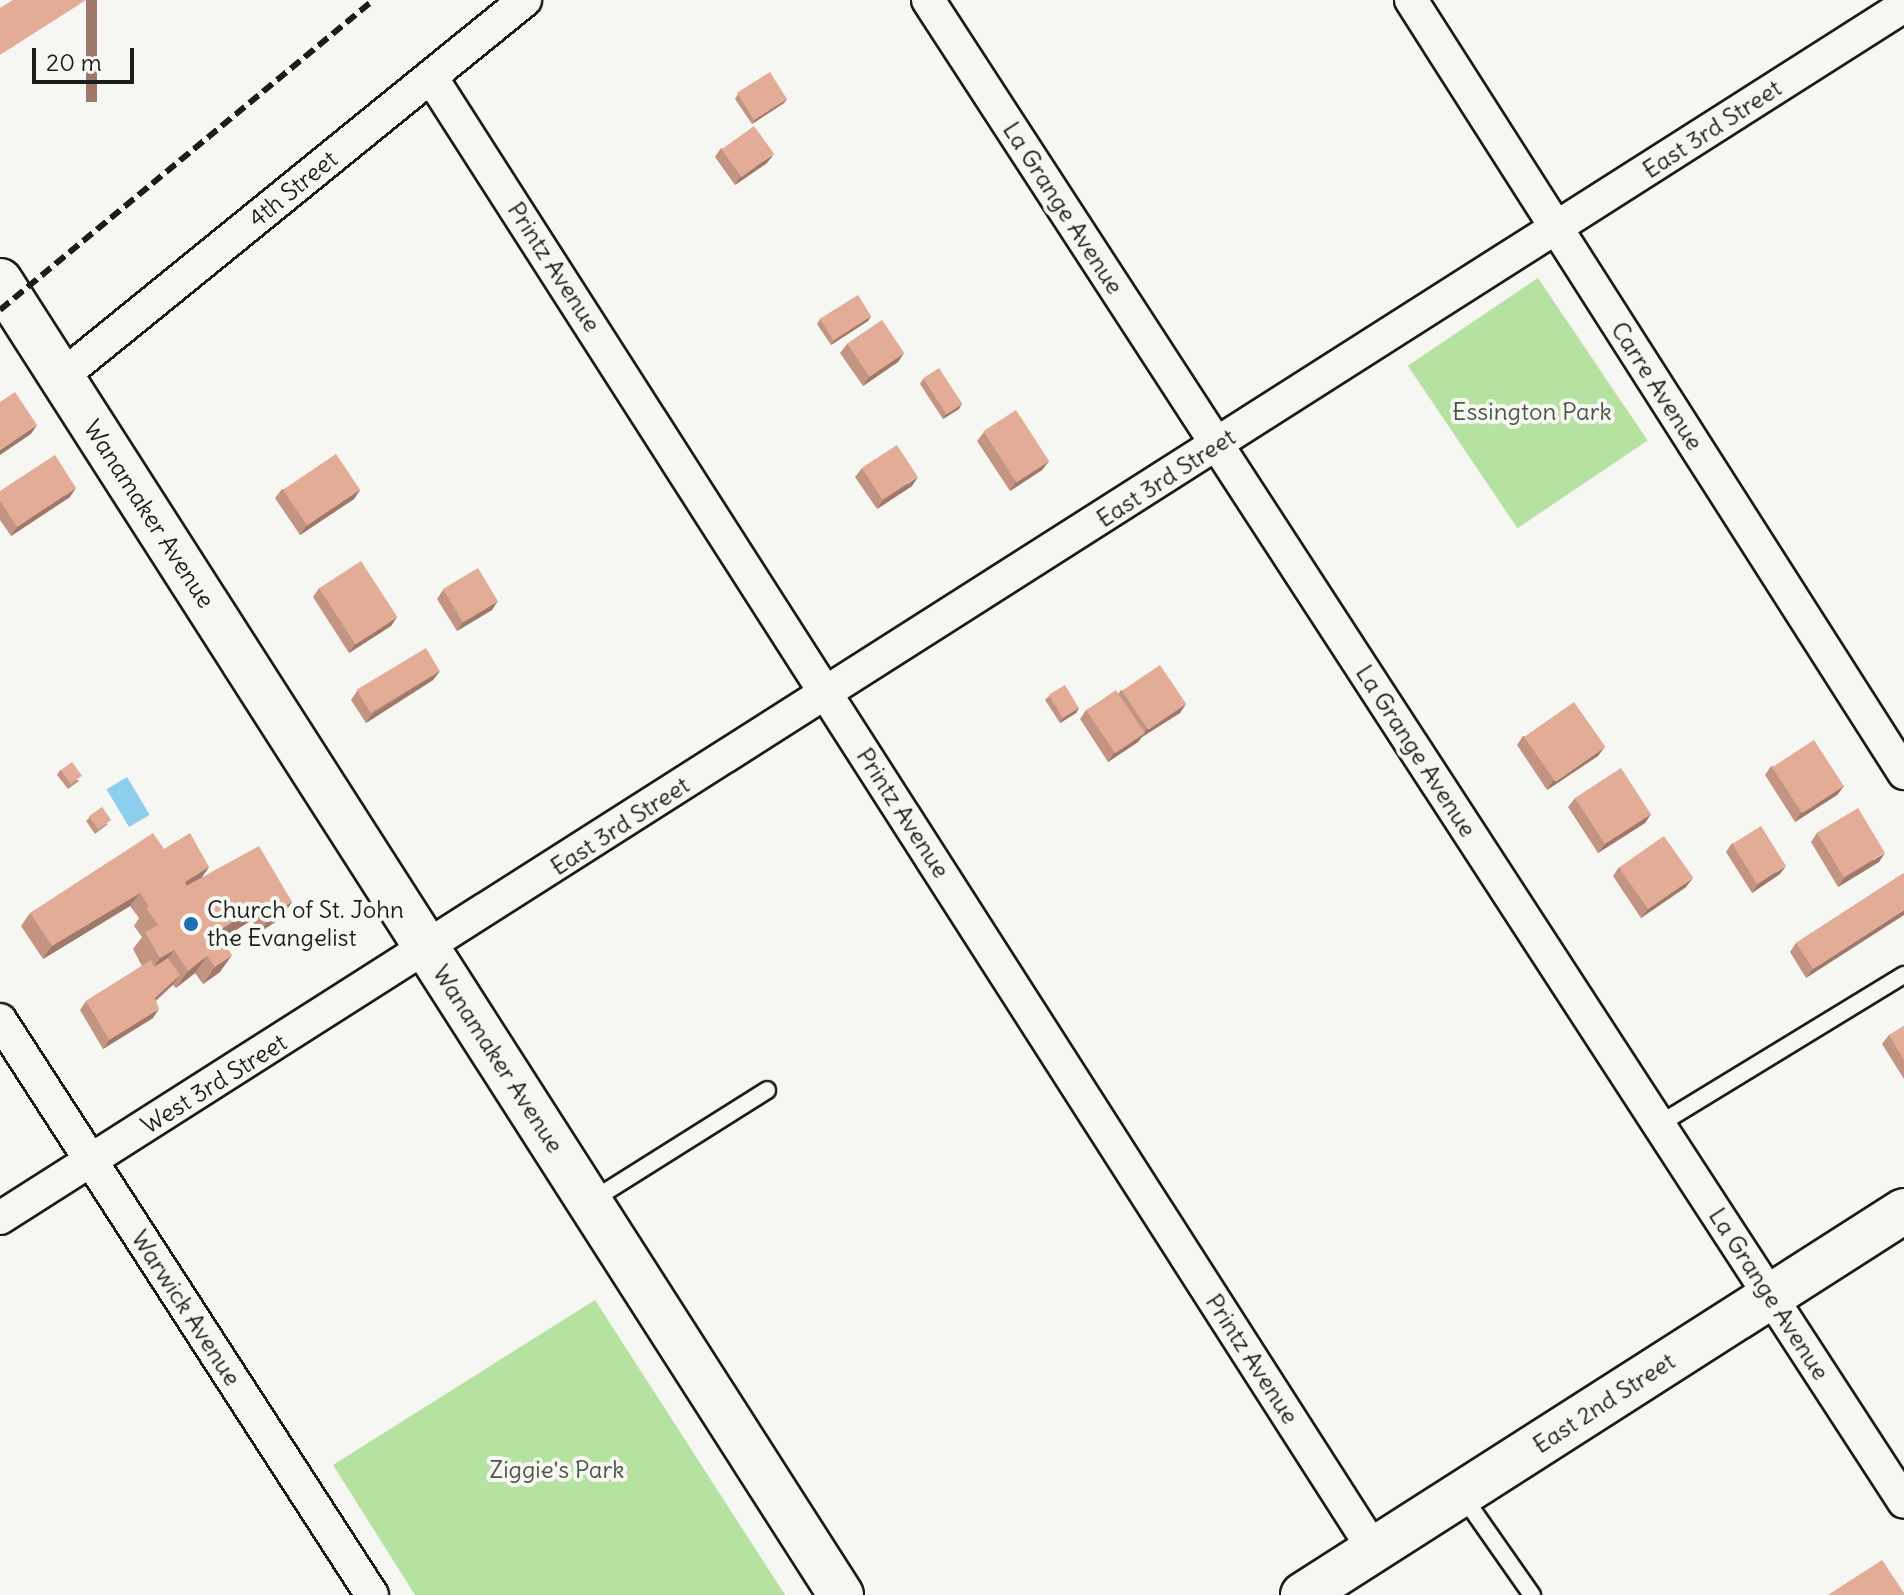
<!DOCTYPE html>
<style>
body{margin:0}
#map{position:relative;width:1904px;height:1595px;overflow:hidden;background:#f6f6f2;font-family:Delius,sans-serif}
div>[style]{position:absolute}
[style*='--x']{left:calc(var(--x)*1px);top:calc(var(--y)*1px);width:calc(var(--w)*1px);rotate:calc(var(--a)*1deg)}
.green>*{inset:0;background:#b5e2a0;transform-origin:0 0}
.water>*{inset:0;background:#8dceee;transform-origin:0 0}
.roads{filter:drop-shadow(2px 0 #1c1c1c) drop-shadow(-2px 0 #1c1c1c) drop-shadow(0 2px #1c1c1c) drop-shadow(0 -2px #1c1c1c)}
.lane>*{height:16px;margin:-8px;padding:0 8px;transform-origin:8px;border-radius:8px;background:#f6f6f2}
.street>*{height:32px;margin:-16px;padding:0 16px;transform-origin:16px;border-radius:16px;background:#f6f6f2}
.secondary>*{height:44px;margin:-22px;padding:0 22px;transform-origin:22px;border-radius:22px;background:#f6f6f2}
.rail>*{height:6px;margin-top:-3px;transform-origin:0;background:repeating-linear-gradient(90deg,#1c1c1c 0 12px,transparent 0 18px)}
.wall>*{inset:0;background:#c29481}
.shaded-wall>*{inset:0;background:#9e7869;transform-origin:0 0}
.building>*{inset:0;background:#e2ac96;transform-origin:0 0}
.dots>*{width:22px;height:22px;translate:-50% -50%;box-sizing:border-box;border:4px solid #f6f6f2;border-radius:50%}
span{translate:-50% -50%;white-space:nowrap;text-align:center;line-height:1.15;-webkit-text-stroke:8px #f6f6f2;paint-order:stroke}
.street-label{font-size:24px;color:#1c1c1c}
.park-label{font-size:24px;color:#4a5744}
.poi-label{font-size:24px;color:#1c1c1c}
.left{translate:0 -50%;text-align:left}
.scale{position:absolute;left:32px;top:48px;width:102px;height:36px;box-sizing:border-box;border:4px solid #1c1c1c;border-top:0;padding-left:10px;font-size:24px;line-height:28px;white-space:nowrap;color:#1c1c1c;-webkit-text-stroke:6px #f6f6f2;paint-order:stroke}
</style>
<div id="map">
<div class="green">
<i style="left:1538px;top:278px;width:196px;height:157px;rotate:56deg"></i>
<i style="clip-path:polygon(595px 1300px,785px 1595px,415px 1595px,333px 1465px)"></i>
</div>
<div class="water">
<i style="left:127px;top:777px;width:44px;height:24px;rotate:59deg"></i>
</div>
<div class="roads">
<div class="lane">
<i style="--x:1658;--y:1125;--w:288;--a:-31.4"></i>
<i style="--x:591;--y:1201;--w:208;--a:-32.2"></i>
<i style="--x:1462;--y:1495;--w:122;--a:55"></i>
</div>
<div class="street">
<i style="--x:928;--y:0;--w:1791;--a:56.98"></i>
<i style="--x:1411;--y:0;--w:917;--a:57.47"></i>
<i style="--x:431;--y:77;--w:1749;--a:57.37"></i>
<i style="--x:61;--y:377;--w:598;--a:-39.09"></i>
<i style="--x:0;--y:1020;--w:685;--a:57.1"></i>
<i style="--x:0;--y:1218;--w:2257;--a:-32.48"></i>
</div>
<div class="secondary">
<i style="--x:0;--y:281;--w:1560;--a:57.38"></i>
<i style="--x:1303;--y:1595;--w:713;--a:-32.58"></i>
</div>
</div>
<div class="rail">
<i style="--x:0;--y:310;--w:485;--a:-39.7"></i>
</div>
<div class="wall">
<i style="clip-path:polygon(738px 94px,787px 99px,784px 103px,752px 124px,735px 99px)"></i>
<i style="clip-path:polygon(721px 148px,767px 163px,735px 185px,715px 157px)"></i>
<i style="clip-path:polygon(871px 316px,868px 321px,831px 345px,817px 324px,820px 319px)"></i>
<i style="clip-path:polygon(847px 344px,904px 353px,898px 362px,863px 386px,840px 353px)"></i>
<i style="clip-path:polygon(923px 379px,959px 409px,943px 419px,920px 384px)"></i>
<i style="clip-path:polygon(984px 432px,1049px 461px,1042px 470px,1010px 491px,977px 441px)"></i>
<i style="clip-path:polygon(862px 468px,912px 486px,877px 509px,855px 477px)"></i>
<i style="clip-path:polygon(282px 489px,360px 490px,354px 499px,300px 535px,275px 498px)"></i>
<i style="clip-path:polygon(0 491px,70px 497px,11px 536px,0 520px)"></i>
<i style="clip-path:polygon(319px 588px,397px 617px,391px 626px,349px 653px,313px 597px)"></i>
<i style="clip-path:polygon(443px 590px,492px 610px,457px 631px,437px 599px)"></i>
<i style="clip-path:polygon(440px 671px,433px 680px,366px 723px,351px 700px,357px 691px)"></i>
<i style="clip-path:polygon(1121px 690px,1180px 713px,1142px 737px,1138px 742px,1108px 762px,1080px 719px,1086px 710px,1118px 694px)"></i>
<i style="clip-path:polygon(1049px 696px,1079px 708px,1076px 713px,1060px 723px,1045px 700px)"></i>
<i style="clip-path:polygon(1523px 736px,1598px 756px,1547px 790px,1517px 745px)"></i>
<i style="clip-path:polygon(1771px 766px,1844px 786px,1837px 795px,1795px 822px,1765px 775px)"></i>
<i style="clip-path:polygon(60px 770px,79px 781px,68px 789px,57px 775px)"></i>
<i style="clip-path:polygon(1575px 798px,1651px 814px,1645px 823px,1598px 853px,1568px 807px)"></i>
<i style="clip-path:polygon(90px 817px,108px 824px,95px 834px,86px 821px)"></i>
<i style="clip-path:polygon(1817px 833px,1879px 862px,1838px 887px,1811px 842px)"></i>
<i style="clip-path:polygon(1732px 843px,1780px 874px,1752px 893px,1726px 852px)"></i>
<i style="clip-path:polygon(164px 849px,209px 867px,201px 878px,292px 902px,280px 919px,260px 932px,252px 920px,222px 939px,220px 972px,203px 984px,195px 973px,176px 988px,173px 985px,156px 1001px,153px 1018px,103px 1049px,80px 1010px,86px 1001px,142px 966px,133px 949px,142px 937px,134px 926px,139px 918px,130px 906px,43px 959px,21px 926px,30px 913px)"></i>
<i style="clip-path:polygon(1619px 867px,1686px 887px,1641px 918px,1613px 876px)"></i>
<i style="clip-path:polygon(1904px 873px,1806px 978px,1790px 952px,1796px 943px)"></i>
<i style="clip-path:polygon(1904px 1026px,1904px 1079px,1882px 1044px,1889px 1035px)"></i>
</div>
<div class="shaded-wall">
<i style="left:86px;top:0;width:11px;height:102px"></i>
<i style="clip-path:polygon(787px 99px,784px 103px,752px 124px,755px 120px)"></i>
<i style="clip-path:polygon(774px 154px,767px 163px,735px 185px,741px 176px)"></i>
<i style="clip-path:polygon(871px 316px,868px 321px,831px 345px,834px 341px)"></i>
<i style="clip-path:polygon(904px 353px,898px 362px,863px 386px,869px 377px)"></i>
<i style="clip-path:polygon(962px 404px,959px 409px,943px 419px,946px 414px)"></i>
<i style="clip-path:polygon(37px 425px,31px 434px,0 455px,0 450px)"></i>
<i style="clip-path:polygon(1049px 461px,1042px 470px,1010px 491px,1016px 482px)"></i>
<i style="clip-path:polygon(918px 477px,912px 486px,877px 509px,883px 500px)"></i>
<i style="clip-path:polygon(76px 488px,70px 497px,11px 536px,17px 527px)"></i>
<i style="clip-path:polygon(360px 490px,354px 499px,300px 535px,306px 526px)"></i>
<i style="clip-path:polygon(498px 601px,492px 610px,457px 631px,463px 622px)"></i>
<i style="clip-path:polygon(397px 617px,391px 626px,349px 653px,355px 644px)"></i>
<i style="clip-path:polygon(440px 671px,433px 680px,366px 723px,372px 714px)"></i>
<i style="clip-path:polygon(1186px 704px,1180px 713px,1142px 737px,1138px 742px,1108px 762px,1114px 753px,1143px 734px,1147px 729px)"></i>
<i style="clip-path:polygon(1079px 708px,1076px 713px,1060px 723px,1063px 718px)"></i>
<i style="clip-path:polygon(1605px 747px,1598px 756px,1547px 790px,1553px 781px)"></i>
<i style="clip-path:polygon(1844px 786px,1837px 795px,1795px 822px,1801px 813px)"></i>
<i style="clip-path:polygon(1651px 814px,1645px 823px,1598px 853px,1605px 844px)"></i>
<i style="clip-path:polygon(1885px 853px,1879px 862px,1838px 887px,1844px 878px)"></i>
<i style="clip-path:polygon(1786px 866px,1780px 874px,1752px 893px,1758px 884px)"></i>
<i style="clip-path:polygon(209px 867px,200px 880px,175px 895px,185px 882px)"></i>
<i style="clip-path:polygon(1693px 878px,1686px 887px,1641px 918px,1648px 909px)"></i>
<i style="clip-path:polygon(140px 893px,130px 906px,43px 959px,52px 946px)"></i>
<i style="clip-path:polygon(264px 902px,252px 920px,205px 949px,217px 932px)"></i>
<i style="clip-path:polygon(292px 902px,280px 919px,260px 932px,272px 914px)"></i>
<i style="clip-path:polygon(1904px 910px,1904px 915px,1806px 978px,1813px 969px)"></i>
<i style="clip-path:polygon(174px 950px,162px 967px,148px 976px,160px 958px)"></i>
<i style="clip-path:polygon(232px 955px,220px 972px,203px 984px,215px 967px)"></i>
<i style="clip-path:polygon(207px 956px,195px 973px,176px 988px,188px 971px)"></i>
<i style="clip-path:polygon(180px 975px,173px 984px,148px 1007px,155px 998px)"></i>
<i style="clip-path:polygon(159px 1009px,153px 1018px,103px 1049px,109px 1040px)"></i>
</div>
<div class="building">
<i style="clip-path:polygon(13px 0,86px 0,0 55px,0 8px)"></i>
<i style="left:770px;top:72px;width:32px;height:39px;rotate:58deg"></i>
<i style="left:754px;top:126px;width:34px;height:40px;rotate:54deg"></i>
<i style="left:858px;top:295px;width:25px;height:45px;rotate:58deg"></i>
<i style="left:882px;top:320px;width:40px;height:42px;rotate:56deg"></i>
<i style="left:939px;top:368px;width:43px;height:19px;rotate:57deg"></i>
<i style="clip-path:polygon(15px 392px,37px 425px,0 450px,0 402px)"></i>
<i style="left:1016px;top:410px;width:61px;height:39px;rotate:57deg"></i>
<i style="left:897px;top:445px;width:38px;height:42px;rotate:57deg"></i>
<i style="left:336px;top:454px;width:43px;height:64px;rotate:56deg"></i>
<i style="clip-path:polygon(55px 455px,76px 488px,17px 527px,0 501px,0 491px)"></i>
<i style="left:361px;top:561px;width:67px;height:50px;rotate:57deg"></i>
<i style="left:478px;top:568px;width:39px;height:41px;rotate:59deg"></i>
<i style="left:426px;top:648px;width:27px;height:81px;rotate:59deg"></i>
<i style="left:1160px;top:665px;width:47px;height:46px;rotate:56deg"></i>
<i style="left:1065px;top:685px;width:27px;height:19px;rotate:59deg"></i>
<i style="left:1116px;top:690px;width:52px;height:36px;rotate:56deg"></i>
<i style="left:1574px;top:702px;width:55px;height:61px;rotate:55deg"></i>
<i style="left:1814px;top:740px;width:55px;height:50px;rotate:57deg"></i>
<i style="left:72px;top:762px;width:17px;height:14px;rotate:54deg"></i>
<i style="left:1621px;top:768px;width:55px;height:55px;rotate:57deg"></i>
<i style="left:102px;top:807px;width:16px;height:16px;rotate:55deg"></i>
<i style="left:1858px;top:808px;width:52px;height:48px;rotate:59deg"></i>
<i style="left:1761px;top:826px;width:47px;height:34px;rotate:58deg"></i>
<i style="clip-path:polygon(153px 833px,164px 849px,190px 833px,209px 867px,185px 882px,187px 886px,149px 907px,140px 893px,52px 946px,30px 913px)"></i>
<i style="left:1664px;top:836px;width:51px;height:55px;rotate:55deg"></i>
<i style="clip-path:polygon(259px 846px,292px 902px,272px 914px,264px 902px,217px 932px,232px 955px,215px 967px,207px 956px,188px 971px,174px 950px,160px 958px,145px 932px,158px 925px,146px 908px)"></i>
<i style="clip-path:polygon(1904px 873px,1904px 910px,1813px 969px,1796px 943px)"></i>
<i style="clip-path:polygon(168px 958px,180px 975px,155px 998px,159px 1009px,109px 1040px,86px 1001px,151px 960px,154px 967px)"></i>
<i style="clip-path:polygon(1904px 1026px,1904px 1060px,1889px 1035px)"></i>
<i style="clip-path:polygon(1882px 1560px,1904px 1593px,1904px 1595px,1828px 1595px)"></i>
</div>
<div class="dots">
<i style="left:191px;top:924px;background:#1f6fb2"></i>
</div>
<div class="street-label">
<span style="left:1712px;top:129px;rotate:-33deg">East 3rd Street</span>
<span style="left:293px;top:189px;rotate:-39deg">4th Street</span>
<span style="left:1063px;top:208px;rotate:57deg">La Grange Avenue</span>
<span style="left:554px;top:267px;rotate:57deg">Printz Avenue</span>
<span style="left:1657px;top:386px;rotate:57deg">Carre Avenue</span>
<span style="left:1166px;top:478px;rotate:-33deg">East 3rd Street</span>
<span style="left:149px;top:514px;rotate:57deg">Wanamaker Avenue</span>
<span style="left:1416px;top:751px;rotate:57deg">La Grange Avenue</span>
<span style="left:903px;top:813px;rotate:57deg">Printz Avenue</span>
<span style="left:620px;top:826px;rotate:-33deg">East 3rd Street</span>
<span style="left:498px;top:1059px;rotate:57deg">Wanamaker Avenue</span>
<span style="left:214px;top:1084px;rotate:-32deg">West 3rd Street</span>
<span style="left:1769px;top:1294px;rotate:57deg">La Grange Avenue</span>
<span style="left:186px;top:1308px;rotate:57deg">Warwick Avenue</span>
<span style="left:1252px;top:1359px;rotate:57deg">Printz Avenue</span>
<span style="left:1604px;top:1403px;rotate:-33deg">East 2nd Street</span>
</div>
<div class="park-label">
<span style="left:1532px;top:412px">Essington Park</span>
<span style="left:557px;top:1470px">Ziggie's Park</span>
</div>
<div class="poi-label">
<span class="left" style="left:207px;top:924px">Church of St. John<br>the Evangelist</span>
</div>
<div class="scale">20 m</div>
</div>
